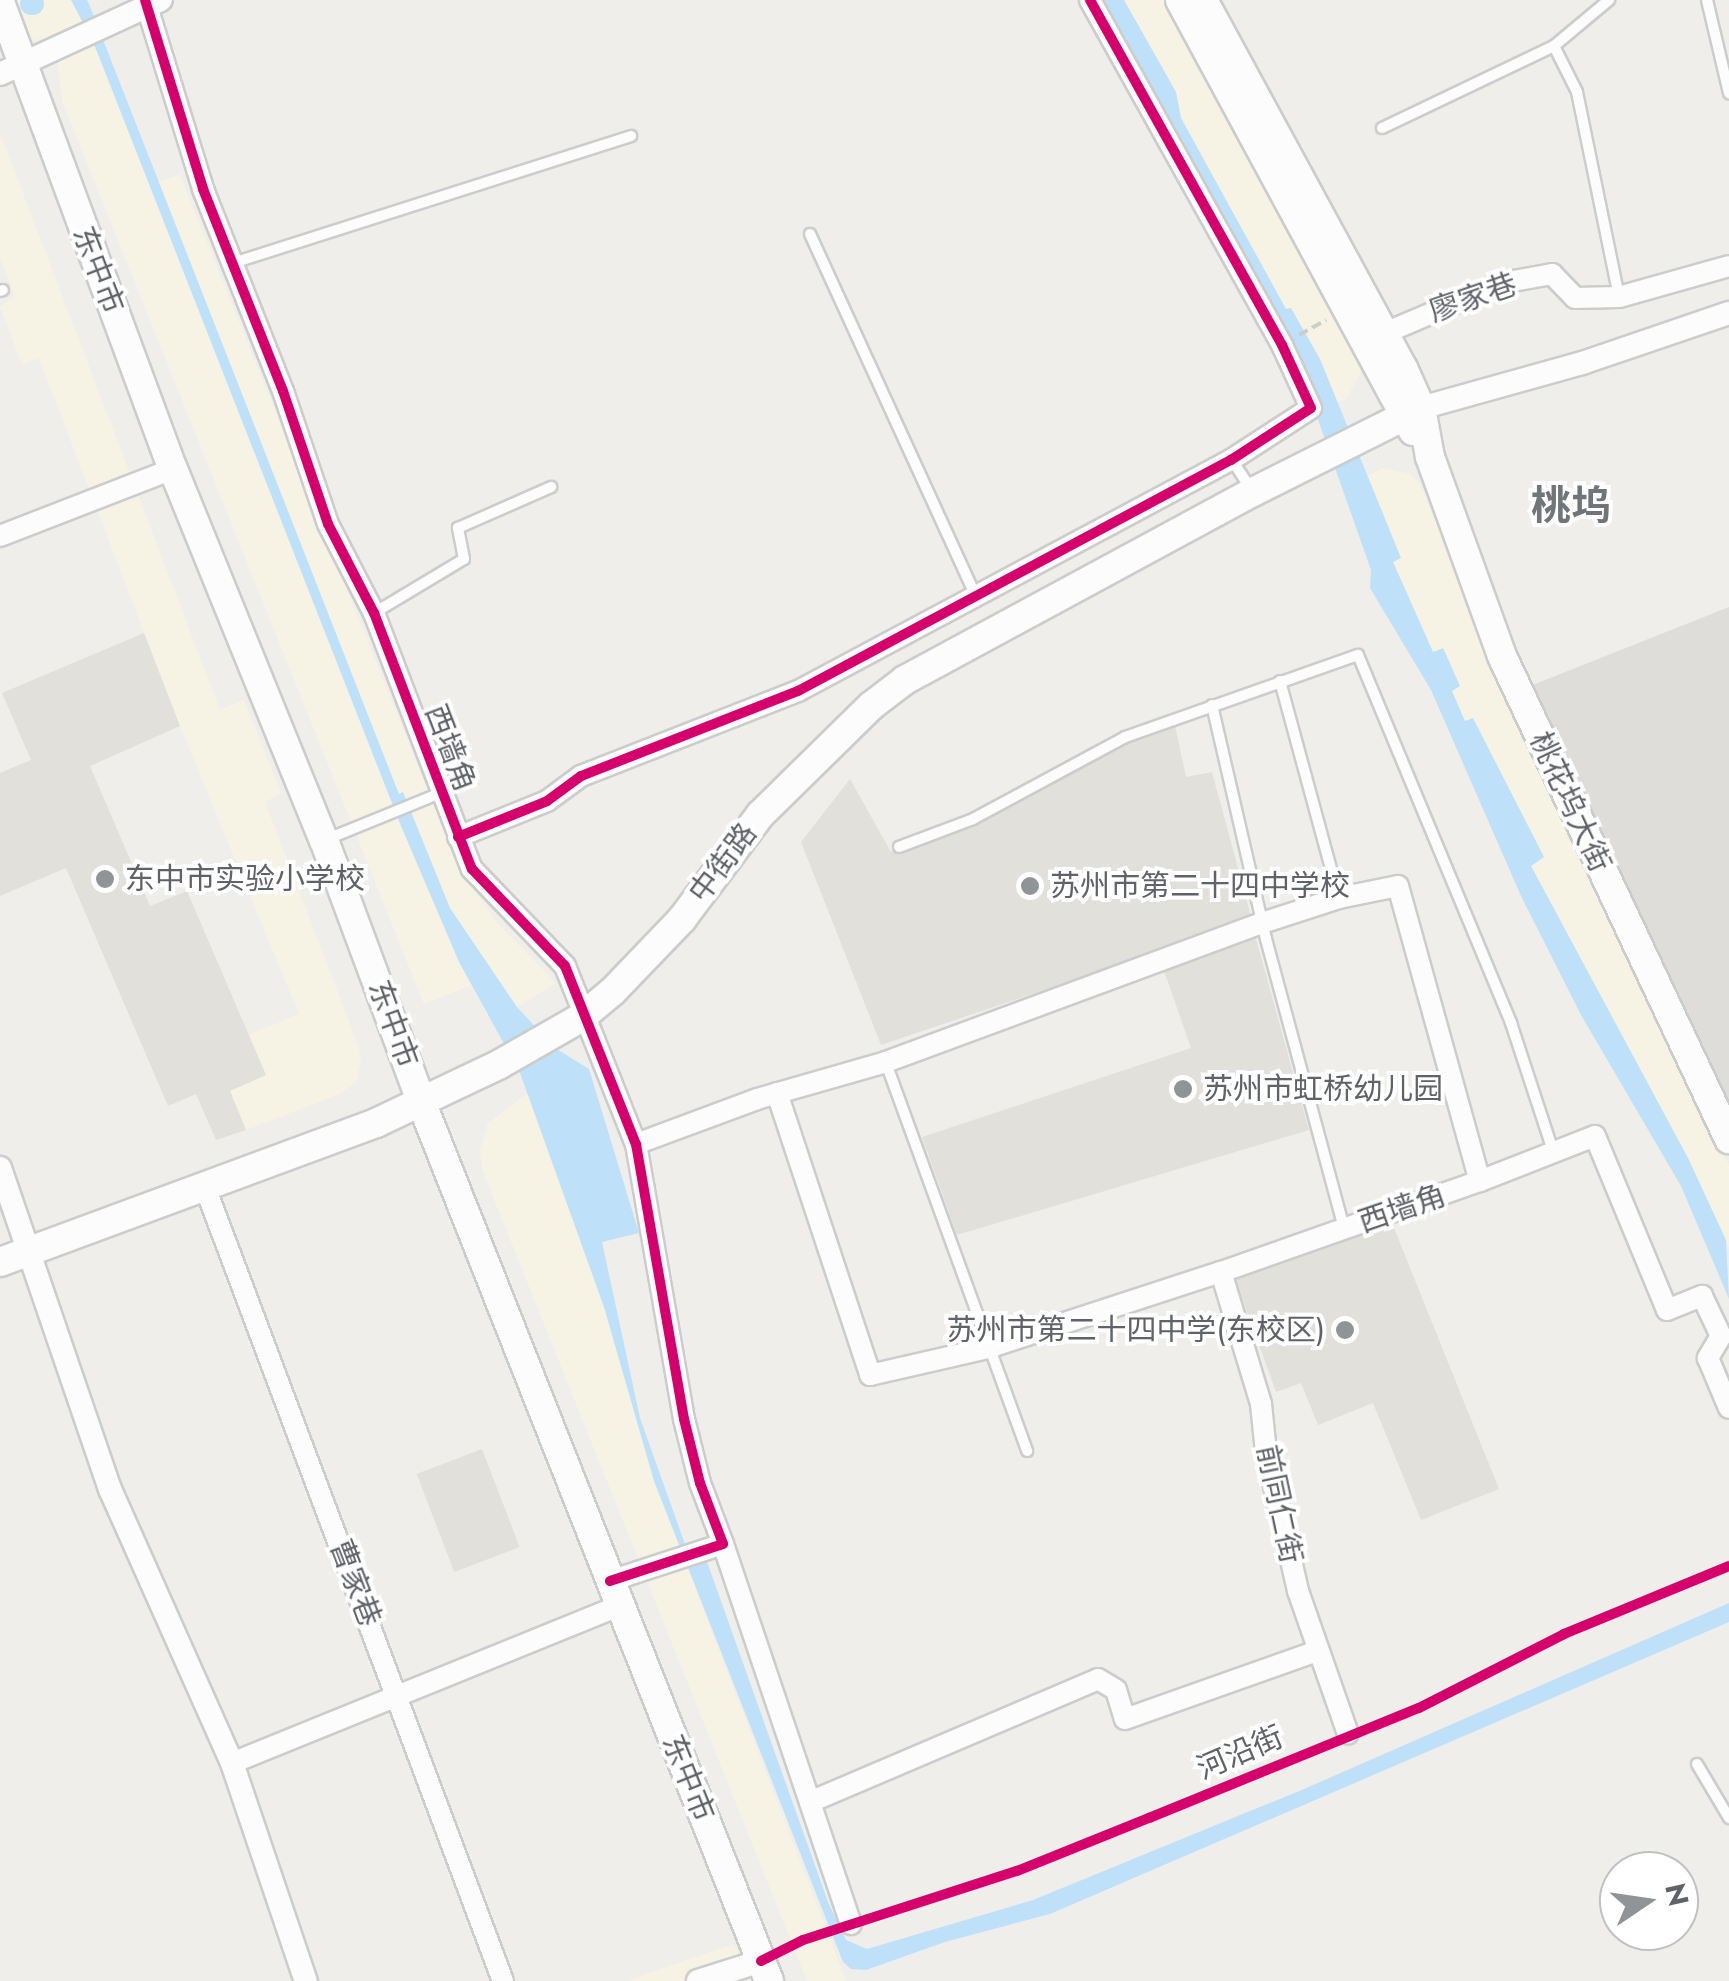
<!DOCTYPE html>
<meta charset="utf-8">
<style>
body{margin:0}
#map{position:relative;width:1729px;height:1981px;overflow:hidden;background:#efeeea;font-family:Jost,"Noto Sans SC",sans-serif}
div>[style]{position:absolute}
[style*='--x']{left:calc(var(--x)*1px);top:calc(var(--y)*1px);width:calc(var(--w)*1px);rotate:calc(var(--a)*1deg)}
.commercial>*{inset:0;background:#f7f3e4}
.industrial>*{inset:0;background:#dfddda}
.education>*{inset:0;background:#e2e0da;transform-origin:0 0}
.water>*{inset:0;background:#bfe0f9}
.canal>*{height:22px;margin:-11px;padding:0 11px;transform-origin:11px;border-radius:11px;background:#bfe0f9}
.path>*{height:4px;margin-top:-2px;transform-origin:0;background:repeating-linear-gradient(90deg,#cacfcc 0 10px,transparent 0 15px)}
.roads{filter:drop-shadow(2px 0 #cbcccc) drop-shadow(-2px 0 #cbcccc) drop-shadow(0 2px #cbcccc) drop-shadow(0 -2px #cbcccc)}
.service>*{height:10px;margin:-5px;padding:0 5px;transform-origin:5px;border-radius:5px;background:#fdfcfc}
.minor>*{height:20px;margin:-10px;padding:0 10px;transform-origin:10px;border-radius:10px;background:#fdfcfc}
.tertiary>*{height:22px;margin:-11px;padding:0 11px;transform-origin:11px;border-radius:11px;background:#fdfcfc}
.secondary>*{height:28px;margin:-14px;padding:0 14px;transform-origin:14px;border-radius:14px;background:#fdfcfc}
.cycleway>*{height:10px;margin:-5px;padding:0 5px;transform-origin:5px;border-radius:5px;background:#d6006c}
.dots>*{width:28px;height:28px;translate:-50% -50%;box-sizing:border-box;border:5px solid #fff;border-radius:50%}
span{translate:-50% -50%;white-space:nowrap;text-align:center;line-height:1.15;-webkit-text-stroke:8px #fff;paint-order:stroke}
.street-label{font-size:30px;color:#5f6368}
.poi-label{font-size:30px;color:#5f6368}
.left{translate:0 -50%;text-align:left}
.right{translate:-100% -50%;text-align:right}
.district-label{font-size:40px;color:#70757a;font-weight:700}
.north{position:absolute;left:1599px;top:1851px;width:100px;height:100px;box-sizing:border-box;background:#fff;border:2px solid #bfc1c3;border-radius:50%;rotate:77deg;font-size:28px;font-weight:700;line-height:40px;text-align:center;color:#5f6368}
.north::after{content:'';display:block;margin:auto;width:35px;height:45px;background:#919496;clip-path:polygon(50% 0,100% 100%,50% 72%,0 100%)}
</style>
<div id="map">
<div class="commercial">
<i style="clip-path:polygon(13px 0,71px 0,84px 24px,49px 38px,32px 40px)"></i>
<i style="clip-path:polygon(1124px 0,1172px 0,1364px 367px,1346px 399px,1336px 404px,1291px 308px,1286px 310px,1181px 118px,1176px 92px)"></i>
<i style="clip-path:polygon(94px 44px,150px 184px,180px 175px,459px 868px,497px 923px,556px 983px,517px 1007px,488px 1017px,471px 985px,424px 1004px,62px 100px,58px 64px,66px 53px)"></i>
<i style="clip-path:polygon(0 133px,220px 710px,244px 700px,281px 793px,265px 802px,358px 1045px,361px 1062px,356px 1082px,341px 1093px,246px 1130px,230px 1091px,266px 1075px,249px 1035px,299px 1014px,180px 726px,39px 358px,22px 364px,0 307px,15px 297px,0 257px)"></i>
<i style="clip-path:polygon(1382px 468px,1410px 474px,1421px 486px,1513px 711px,1729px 1166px,1729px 1248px,1688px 1158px,1531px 866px,1544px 857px,1472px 718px,1465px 722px,1451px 691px,1460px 686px,1444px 649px,1434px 653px,1393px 561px,1401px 557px,1365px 477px)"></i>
<i style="clip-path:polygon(528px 1093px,604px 1307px,654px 1481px,846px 1981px,807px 1981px,482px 1169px,480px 1150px,488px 1123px)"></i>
<i style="clip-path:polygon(734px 1944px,748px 1981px,626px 1981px)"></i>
</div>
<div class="industrial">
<i style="clip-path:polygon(1729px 607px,1729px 1102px,1530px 686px)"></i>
</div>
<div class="education">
<i style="clip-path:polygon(144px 633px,180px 726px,90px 766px,150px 906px,187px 891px,266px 1075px,230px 1091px,246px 1130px,216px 1140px,196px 1094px,168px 1106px,66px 868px,0 896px,0 773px,31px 760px,2px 693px)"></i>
<i style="clip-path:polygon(1173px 716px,1186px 777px,1212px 772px,1252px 920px,881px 1045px,801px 842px,850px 779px,891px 852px)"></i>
<i style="clip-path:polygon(1255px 935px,1309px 1130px,957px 1235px,922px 1137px,1191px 1048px,1163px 968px)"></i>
<i style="clip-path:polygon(1392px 1223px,1499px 1489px,1421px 1520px,1373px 1403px,1318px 1425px,1301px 1383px,1276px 1392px,1235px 1278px)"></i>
<i style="left:482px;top:1449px;width:105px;height:70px;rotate:69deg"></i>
</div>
<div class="water">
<i style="clip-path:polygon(71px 0,87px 0,89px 4px,399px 794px,403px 792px,450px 908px,517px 1007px,555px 1048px,589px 1069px,639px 1233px,602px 1242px,640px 1418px,686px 1547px,700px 1542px,828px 1902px,846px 1940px,867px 1949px,1033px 1900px,1304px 1789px,1729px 1603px,1729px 1622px,1050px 1914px,945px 1942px,866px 1970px,851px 1969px,843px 1962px,654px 1481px,604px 1307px,520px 1073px,459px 962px,401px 826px,94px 44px)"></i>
<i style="clip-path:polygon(1093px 0,1124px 0,1176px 92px,1181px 118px,1286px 309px,1291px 308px,1320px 359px,1401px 558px,1393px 562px,1433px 652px,1443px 648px,1460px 686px,1452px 691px,1465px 721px,1473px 718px,1544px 857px,1531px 866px,1688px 1158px,1726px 1240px,1729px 1299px,1681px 1186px,1581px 1015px,1521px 896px,1431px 690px,1370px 588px,1371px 570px,1310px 397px)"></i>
</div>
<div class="canal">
<i style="--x:31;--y:4;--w:2;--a:0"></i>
</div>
<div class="path">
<i style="--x:1299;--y:335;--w:31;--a:-29"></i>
</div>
<div class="roads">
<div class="service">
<i style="--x:1707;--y:0;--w:96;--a:76.7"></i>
<i style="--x:1554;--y:46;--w:51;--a:63.4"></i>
<i style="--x:1577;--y:92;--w:209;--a:78.4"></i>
<i style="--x:1382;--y:128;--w:191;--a:-25.5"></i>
<i style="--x:1554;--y:46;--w:72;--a:-39.9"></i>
<i style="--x:810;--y:234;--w:398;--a:65.4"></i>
<i style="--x:233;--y:263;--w:418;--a:-17.7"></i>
<i style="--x:0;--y:291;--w:3;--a:-18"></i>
<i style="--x:1232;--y:460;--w:38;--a:57"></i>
<i style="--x:374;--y:613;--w:105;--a:-31"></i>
<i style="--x:464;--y:559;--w:32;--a:-101"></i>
<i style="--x:458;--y:528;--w:102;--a:-23.8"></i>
<i style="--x:1280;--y:681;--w:225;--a:74.8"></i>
<i style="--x:1212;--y:705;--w:240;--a:77"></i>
<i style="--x:1266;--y:939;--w:300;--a:74.9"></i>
<i style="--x:325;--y:840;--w:124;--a:-22.2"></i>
<i style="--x:899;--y:847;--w:79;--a:-20.7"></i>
<i style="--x:973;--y:819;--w:173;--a:-28.3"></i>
<i style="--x:1125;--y:737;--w:247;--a:-19.4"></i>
<i style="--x:1358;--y:655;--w:399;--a:67.4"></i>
<i style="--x:1511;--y:1023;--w:135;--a:71.8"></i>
<i style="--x:886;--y:1063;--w:413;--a:70"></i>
<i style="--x:1697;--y:1764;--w:63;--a:59.3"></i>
</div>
<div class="minor">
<i style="--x:145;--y:0;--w:198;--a:72.9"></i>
<i style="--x:203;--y:189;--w:217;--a:68.4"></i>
<i style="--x:283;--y:391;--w:140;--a:71.3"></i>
<i style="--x:328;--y:524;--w:100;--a:62.7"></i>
<i style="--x:374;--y:613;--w:274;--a:69.1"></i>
<i style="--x:472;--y:869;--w:134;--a:46.2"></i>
<i style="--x:565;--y:966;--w:192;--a:68.3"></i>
<i style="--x:636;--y:1144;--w:279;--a:80.1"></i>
<i style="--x:684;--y:1419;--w:66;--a:76"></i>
<i style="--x:700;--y:1483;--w:65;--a:69.3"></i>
<i style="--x:723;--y:1544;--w:119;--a:161.9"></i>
<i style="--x:1385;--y:333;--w:127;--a:-23.1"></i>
<i style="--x:1502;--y:283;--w:51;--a:-10.2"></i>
<i style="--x:1552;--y:274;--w:33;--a:46"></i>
<i style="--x:1575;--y:298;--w:44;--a:-1.3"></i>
<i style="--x:1619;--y:297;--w:114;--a:-15.7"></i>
<i style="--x:0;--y:536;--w:186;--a:-21.2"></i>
<i style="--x:458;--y:837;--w:96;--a:-22"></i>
<i style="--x:547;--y:801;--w:42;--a:-36.3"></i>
<i style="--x:581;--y:776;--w:233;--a:-21.4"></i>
<i style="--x:798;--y:691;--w:491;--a:-28.1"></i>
<i style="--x:1231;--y:460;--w:95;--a:-33"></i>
<i style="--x:1311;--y:408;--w:69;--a:-114.7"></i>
<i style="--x:1282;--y:345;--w:395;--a:-119.1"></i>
<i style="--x:777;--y:1093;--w:297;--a:71.7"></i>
<i style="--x:870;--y:1375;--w:121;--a:-12.9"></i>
<i style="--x:988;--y:1348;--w:245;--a:-18.1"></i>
<i style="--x:1221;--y:1272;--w:275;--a:-19.4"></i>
<i style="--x:1480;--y:1181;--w:123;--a:-21.4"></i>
<i style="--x:1595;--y:1136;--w:188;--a:67.5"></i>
<i style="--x:1667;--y:1310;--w:38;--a:-22"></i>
<i style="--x:1702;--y:1296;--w:44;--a:64.6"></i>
<i style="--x:1721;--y:1336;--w:26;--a:121"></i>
<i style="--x:1708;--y:1358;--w:54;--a:67.2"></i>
<i style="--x:636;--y:1144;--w:129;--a:-20.4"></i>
<i style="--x:757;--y:1099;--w:134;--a:-16"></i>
<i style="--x:886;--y:1062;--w:401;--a:-20.3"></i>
<i style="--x:1262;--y:923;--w:81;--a:-18"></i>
<i style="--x:1339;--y:898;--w:60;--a:-11.5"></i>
<i style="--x:1398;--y:886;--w:306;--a:74.5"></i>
<i style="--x:205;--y:1187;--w:848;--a:69.43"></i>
<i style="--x:1221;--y:1272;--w:138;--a:73.1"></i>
<i style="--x:1261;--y:1404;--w:48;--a:84.1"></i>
<i style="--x:1266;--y:1452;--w:143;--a:77"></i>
<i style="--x:1298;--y:1591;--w:151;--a:70.7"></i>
<i style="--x:723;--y:1544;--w:401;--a:71.4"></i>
<i style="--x:232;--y:1763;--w:418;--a:-22.1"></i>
<i style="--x:810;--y:1802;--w:313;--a:-23.1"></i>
<i style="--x:1098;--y:1679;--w:21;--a:31"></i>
<i style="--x:1116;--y:1690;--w:30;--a:73"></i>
<i style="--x:1125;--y:1719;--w:204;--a:-19.5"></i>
</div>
<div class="tertiary">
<i style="--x:0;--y:74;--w:177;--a:-24.7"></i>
<i style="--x:1421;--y:408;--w:167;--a:-15.6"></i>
<i style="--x:1582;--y:363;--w:155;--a:-18.8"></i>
<i style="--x:0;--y:1168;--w:339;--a:71.1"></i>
<i style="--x:110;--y:1489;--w:300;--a:66"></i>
<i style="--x:232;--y:1763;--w:230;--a:71.3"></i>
<i style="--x:698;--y:1981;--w:66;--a:-17.6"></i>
</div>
<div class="secondary">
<i style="--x:1180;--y:0;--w:490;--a:61.6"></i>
<i style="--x:1203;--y:0;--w:419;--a:61.5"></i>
<i style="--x:1403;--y:368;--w:44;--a:65.8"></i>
<i style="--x:1421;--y:408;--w:50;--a:79.6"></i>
<i style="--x:1430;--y:457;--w:212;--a:70.1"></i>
<i style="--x:1502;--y:656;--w:534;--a:64.83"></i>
<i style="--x:0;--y:2;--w:498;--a:69.7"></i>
<i style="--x:173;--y:469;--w:401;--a:67.9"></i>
<i style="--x:324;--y:840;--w:282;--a:69.6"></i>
<i style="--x:422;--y:1104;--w:943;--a:68.41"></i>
<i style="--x:0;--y:1262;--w:401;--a:-20.3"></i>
<i style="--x:376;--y:1123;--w:137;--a:-25.4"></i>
<i style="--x:500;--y:1064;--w:95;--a:-29.8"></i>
<i style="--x:582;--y:1017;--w:40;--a:-40"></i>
<i style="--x:613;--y:991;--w:100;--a:-46.2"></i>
<i style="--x:682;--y:919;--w:130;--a:-53.1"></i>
<i style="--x:760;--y:815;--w:156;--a:-44.5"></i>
<i style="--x:871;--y:706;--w:43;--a:-37.4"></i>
<i style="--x:905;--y:680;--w:396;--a:-28.4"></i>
<i style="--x:1253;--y:492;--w:188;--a:-26.6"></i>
</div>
</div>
<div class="cycleway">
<i style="--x:145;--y:0;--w:198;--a:72.9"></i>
<i style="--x:203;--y:189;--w:217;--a:68.4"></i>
<i style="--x:283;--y:391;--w:140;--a:71.3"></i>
<i style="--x:328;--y:524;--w:100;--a:62.7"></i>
<i style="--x:374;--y:613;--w:274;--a:69.1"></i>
<i style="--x:472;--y:869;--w:134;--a:46.2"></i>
<i style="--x:565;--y:966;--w:192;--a:68.3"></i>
<i style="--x:636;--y:1144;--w:279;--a:80.1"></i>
<i style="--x:684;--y:1419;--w:66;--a:76"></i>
<i style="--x:700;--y:1483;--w:65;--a:69.3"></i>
<i style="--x:723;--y:1544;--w:119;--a:161.9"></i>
<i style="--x:458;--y:837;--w:96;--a:-22"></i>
<i style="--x:547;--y:801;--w:42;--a:-36.3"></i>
<i style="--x:581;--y:776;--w:233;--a:-21.4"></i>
<i style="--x:798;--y:691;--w:491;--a:-28.1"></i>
<i style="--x:1231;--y:460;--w:95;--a:-33"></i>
<i style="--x:1311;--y:408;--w:69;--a:-114.7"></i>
<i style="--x:1282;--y:345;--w:395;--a:-119.1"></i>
<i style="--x:761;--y:1961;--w:47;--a:-26.6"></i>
<i style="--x:803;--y:1940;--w:225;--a:-17.9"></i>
<i style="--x:1017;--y:1871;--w:142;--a:-21.9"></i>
<i style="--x:1149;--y:1818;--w:292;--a:-22.2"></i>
<i style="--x:1419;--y:1708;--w:163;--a:-27"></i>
<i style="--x:1564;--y:1634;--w:178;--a:-22.4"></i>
</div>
<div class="dots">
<i style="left:105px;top:879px;background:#919496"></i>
<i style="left:1030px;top:886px;background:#919496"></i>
<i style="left:1183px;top:1089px;background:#919496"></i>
<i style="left:1345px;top:1330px;background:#919496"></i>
</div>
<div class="street-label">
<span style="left:98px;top:270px;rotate:69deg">东中市</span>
<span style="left:1473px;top:298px;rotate:-19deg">廖家巷</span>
<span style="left:450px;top:748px;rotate:69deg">西墙角</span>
<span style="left:1570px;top:802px;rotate:65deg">桃花坞大街</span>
<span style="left:723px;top:863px;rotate:-53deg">中街路</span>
<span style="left:393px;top:1024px;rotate:70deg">东中市</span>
<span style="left:1402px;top:1209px;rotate:-19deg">西墙角</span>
<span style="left:1279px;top:1504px;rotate:78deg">前同仁街</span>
<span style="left:355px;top:1583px;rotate:69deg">曹家巷</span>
<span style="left:1240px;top:1753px;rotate:-23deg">河沿街</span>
<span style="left:688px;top:1778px;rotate:68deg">东中市</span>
</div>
<div class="poi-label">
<span class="left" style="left:125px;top:879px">东中市实验小学校</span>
<span class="left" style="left:1050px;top:886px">苏州市第二十四中学校</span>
<span class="left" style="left:1203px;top:1089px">苏州市虹桥幼儿园</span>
<span class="right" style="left:1325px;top:1330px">苏州市第二十四中学(东校区)</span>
</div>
<div class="district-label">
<span style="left:1571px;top:505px">桃坞</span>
</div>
<div class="north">N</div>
</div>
